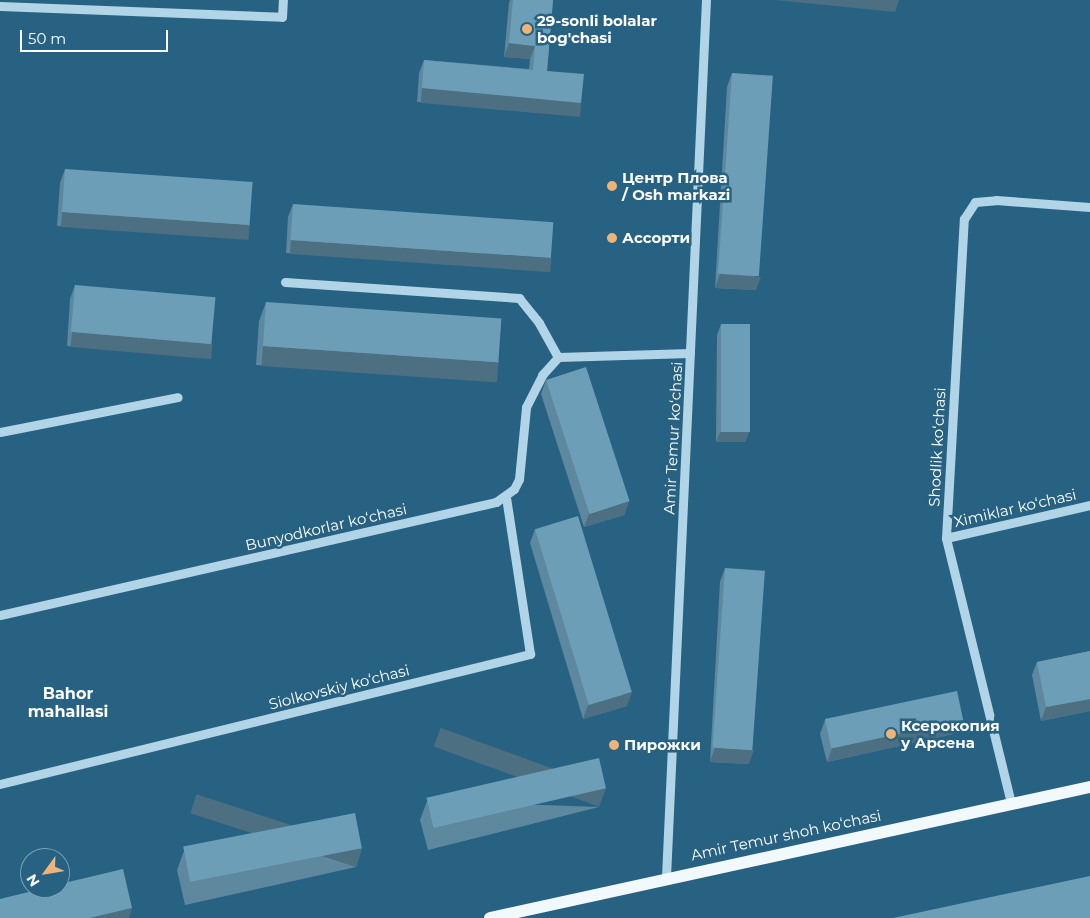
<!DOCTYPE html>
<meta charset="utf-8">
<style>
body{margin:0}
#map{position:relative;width:1090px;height:918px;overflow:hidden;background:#276283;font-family:Montserrat,sans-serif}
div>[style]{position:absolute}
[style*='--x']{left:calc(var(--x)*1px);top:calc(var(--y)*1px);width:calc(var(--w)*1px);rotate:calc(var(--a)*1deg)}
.minor>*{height:9px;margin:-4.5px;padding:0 4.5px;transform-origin:4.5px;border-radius:4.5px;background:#b1d4e7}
.major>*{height:12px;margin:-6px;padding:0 6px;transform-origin:6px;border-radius:6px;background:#f2f9fd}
.wall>*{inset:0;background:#5d889e}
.shaded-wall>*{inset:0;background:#4c6f81;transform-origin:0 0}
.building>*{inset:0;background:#6c9eb8;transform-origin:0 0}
.dots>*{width:14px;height:14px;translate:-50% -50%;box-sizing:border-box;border:2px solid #276283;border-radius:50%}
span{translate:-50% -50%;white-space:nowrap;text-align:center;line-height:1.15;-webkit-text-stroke:5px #276283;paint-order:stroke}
.poi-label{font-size:15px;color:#fff;font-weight:700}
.left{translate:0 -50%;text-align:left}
.street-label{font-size:15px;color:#fff}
.neighbourhood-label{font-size:16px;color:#fff;font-weight:700}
.north{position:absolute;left:20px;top:848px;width:50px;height:50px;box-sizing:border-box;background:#276283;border:1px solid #7da1b5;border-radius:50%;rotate:238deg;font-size:14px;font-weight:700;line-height:20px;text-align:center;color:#fff}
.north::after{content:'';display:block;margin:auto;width:18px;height:22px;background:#efb377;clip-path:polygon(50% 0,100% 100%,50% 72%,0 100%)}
.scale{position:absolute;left:20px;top:30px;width:148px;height:22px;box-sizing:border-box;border:2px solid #fff;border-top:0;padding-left:6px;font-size:15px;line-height:18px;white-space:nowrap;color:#fff;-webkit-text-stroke:4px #276283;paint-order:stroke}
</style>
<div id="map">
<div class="minor">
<i style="--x:0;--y:6;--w:282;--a:2.2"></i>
<i style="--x:282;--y:17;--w:17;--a:-87"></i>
<i style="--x:285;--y:282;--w:235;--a:3.9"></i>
<i style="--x:519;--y:298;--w:32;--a:51"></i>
<i style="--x:539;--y:323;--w:39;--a:61"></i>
<i style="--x:558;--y:357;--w:132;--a:-1.7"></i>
<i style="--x:0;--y:432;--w:181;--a:-11.1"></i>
<i style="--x:946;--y:538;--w:148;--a:-12.9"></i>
<i style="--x:0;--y:615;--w:509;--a:-12.83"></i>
<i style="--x:496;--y:502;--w:22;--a:-36"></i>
<i style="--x:514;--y:489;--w:11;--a:-63"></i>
<i style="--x:519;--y:479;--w:72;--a:-84.4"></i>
<i style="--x:526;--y:407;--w:36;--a:-63"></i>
<i style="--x:542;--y:375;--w:24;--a:-48"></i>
<i style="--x:0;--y:784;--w:546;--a:-13.78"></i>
<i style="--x:530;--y:654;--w:159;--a:-98.7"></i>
<i style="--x:1011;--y:803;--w:273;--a:-103.8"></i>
<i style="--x:946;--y:538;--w:320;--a:-86.8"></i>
<i style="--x:964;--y:219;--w:20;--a:-57"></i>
<i style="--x:975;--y:202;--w:21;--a:-5"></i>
<i style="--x:996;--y:200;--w:94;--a:4.3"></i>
<i style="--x:666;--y:877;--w:878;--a:-87.39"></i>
</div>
<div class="major">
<i style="--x:490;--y:918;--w:614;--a:-12.32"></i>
</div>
<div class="wall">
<i style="clip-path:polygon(510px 0,553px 0,547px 71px,576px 116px,417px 102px,419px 73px,424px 60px,529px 69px,530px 59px,504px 57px,509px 3px)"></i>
<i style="clip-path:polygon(732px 73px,756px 290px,715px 288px,727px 87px)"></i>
<i style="clip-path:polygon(65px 169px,250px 225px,245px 239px,57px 226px,60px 183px)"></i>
<i style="clip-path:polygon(293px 204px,547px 270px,286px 253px,288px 217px)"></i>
<i style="clip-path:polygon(75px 285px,212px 344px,207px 357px,67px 346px,70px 299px)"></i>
<i style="clip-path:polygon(266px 302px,499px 361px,492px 380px,256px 365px,259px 321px)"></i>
<i style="clip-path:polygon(721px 324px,749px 432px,745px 442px,716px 442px,717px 335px)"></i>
<i style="clip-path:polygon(546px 380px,629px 501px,624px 515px,584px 527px,541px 394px)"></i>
<i style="clip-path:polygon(535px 529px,627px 706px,583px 719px,530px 543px)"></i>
<i style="clip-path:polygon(725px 568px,749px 764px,710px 762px,720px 582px)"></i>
<i style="clip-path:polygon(1090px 651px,1090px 711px,1041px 721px,1032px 675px,1037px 662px)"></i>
<i style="clip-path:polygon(825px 720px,958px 733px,827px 762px,820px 734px)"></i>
<i style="clip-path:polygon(427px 801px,599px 807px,428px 850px,420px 820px)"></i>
<i style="clip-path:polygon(362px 848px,356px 867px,185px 905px,177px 870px,184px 851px)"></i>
</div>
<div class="shaded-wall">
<i style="clip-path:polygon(775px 0,899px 0,895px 12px)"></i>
<i style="clip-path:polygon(509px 43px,535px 46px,530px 59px,504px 57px)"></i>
<i style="left:422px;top:88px;width:160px;height:15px;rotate:5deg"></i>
<i style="left:62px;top:212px;width:188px;height:15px;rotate:4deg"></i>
<i style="left:291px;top:240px;width:261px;height:14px;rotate:4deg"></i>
<i style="clip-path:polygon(720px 274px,761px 277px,756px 290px,715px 288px)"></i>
<i style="left:72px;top:332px;width:141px;height:15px;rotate:5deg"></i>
<i style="left:263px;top:346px;width:236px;height:20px;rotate:4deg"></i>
<i style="clip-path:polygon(720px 432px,749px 432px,745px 442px,716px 442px)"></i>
<i style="clip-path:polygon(629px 501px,624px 515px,584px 527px,589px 514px)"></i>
<i style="clip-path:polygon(632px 692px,627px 706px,583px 719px,588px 705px)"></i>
<i style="clip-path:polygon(1090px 699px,1090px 711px,1041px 721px,1046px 707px)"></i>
<i style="clip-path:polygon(963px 720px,958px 733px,827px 762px,832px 748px)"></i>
<i style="clip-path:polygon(715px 748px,754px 750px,749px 764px,710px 762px)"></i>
<i style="left:606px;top:788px;width:20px;height:176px;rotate:110deg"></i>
<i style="left:362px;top:848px;width:20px;height:174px;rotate:108deg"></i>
<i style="clip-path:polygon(132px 908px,129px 918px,90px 918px)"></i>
</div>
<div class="building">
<i style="clip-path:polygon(513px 0,553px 0,547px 71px,584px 74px,581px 103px,422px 88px,424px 60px,533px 70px,535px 46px,509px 43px)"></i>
<i style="left:732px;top:73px;width:41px;height:201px;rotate:4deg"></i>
<i style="left:65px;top:169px;width:188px;height:43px;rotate:4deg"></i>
<i style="left:293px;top:204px;width:261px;height:36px;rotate:4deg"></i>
<i style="left:75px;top:285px;width:141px;height:47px;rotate:5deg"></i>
<i style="left:266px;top:302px;width:236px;height:44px;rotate:4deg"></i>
<i style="left:721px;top:324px;width:29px;height:108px"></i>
<i style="left:586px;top:367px;width:141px;height:42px;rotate:72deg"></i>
<i style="left:578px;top:516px;width:184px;height:45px;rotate:73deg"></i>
<i style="left:725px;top:568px;width:40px;height:180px;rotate:4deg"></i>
<i style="clip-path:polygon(1090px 651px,1090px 699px,1046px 707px,1037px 662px)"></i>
<i style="left:957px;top:691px;width:30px;height:135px;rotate:78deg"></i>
<i style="left:599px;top:758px;width:31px;height:177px;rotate:77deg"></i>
<i style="left:355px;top:813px;width:36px;height:175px;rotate:79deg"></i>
<i style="clip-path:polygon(123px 869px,132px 908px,90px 918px,0 918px,0 899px,45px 888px,60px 888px,60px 884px)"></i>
<i style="clip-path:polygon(1090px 876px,1090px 918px,893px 918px)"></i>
</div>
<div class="dots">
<i style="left:527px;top:29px;background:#efb377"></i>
<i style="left:612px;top:186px;background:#efb377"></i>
<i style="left:612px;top:238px;background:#efb377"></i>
<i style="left:891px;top:734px;background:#efb377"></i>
<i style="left:614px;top:745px;background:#efb377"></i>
</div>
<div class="poi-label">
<span class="left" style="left:537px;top:29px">29-sonli bolalar<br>bog'chasi</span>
<span class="left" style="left:622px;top:186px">Центр Плова<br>/ Osh markazi</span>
<span class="left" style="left:622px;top:238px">Ассорти</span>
<span class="left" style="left:901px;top:734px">Ксерокопия<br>у Арсена</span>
<span class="left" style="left:624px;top:745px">Пирожки</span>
</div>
<div class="street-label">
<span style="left:673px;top:438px;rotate:-87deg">Amir Temur ko‘chasi</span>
<span style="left:937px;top:447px;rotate:-87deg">Shodlik ko‘chasi</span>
<span style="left:1015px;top:508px;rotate:-13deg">Ximiklar ko‘chasi</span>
<span style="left:326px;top:527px;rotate:-13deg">Bunyodkorlar ko‘chasi</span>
<span style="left:339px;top:687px;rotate:-14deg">Siolkovskiy ko‘chasi</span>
<span style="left:786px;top:835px;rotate:-12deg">Amir Temur shoh ko‘chasi</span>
</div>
<div class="neighbourhood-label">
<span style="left:68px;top:703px">Bahor<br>mahallasi</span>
</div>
<div class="north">N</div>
<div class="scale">50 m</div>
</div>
